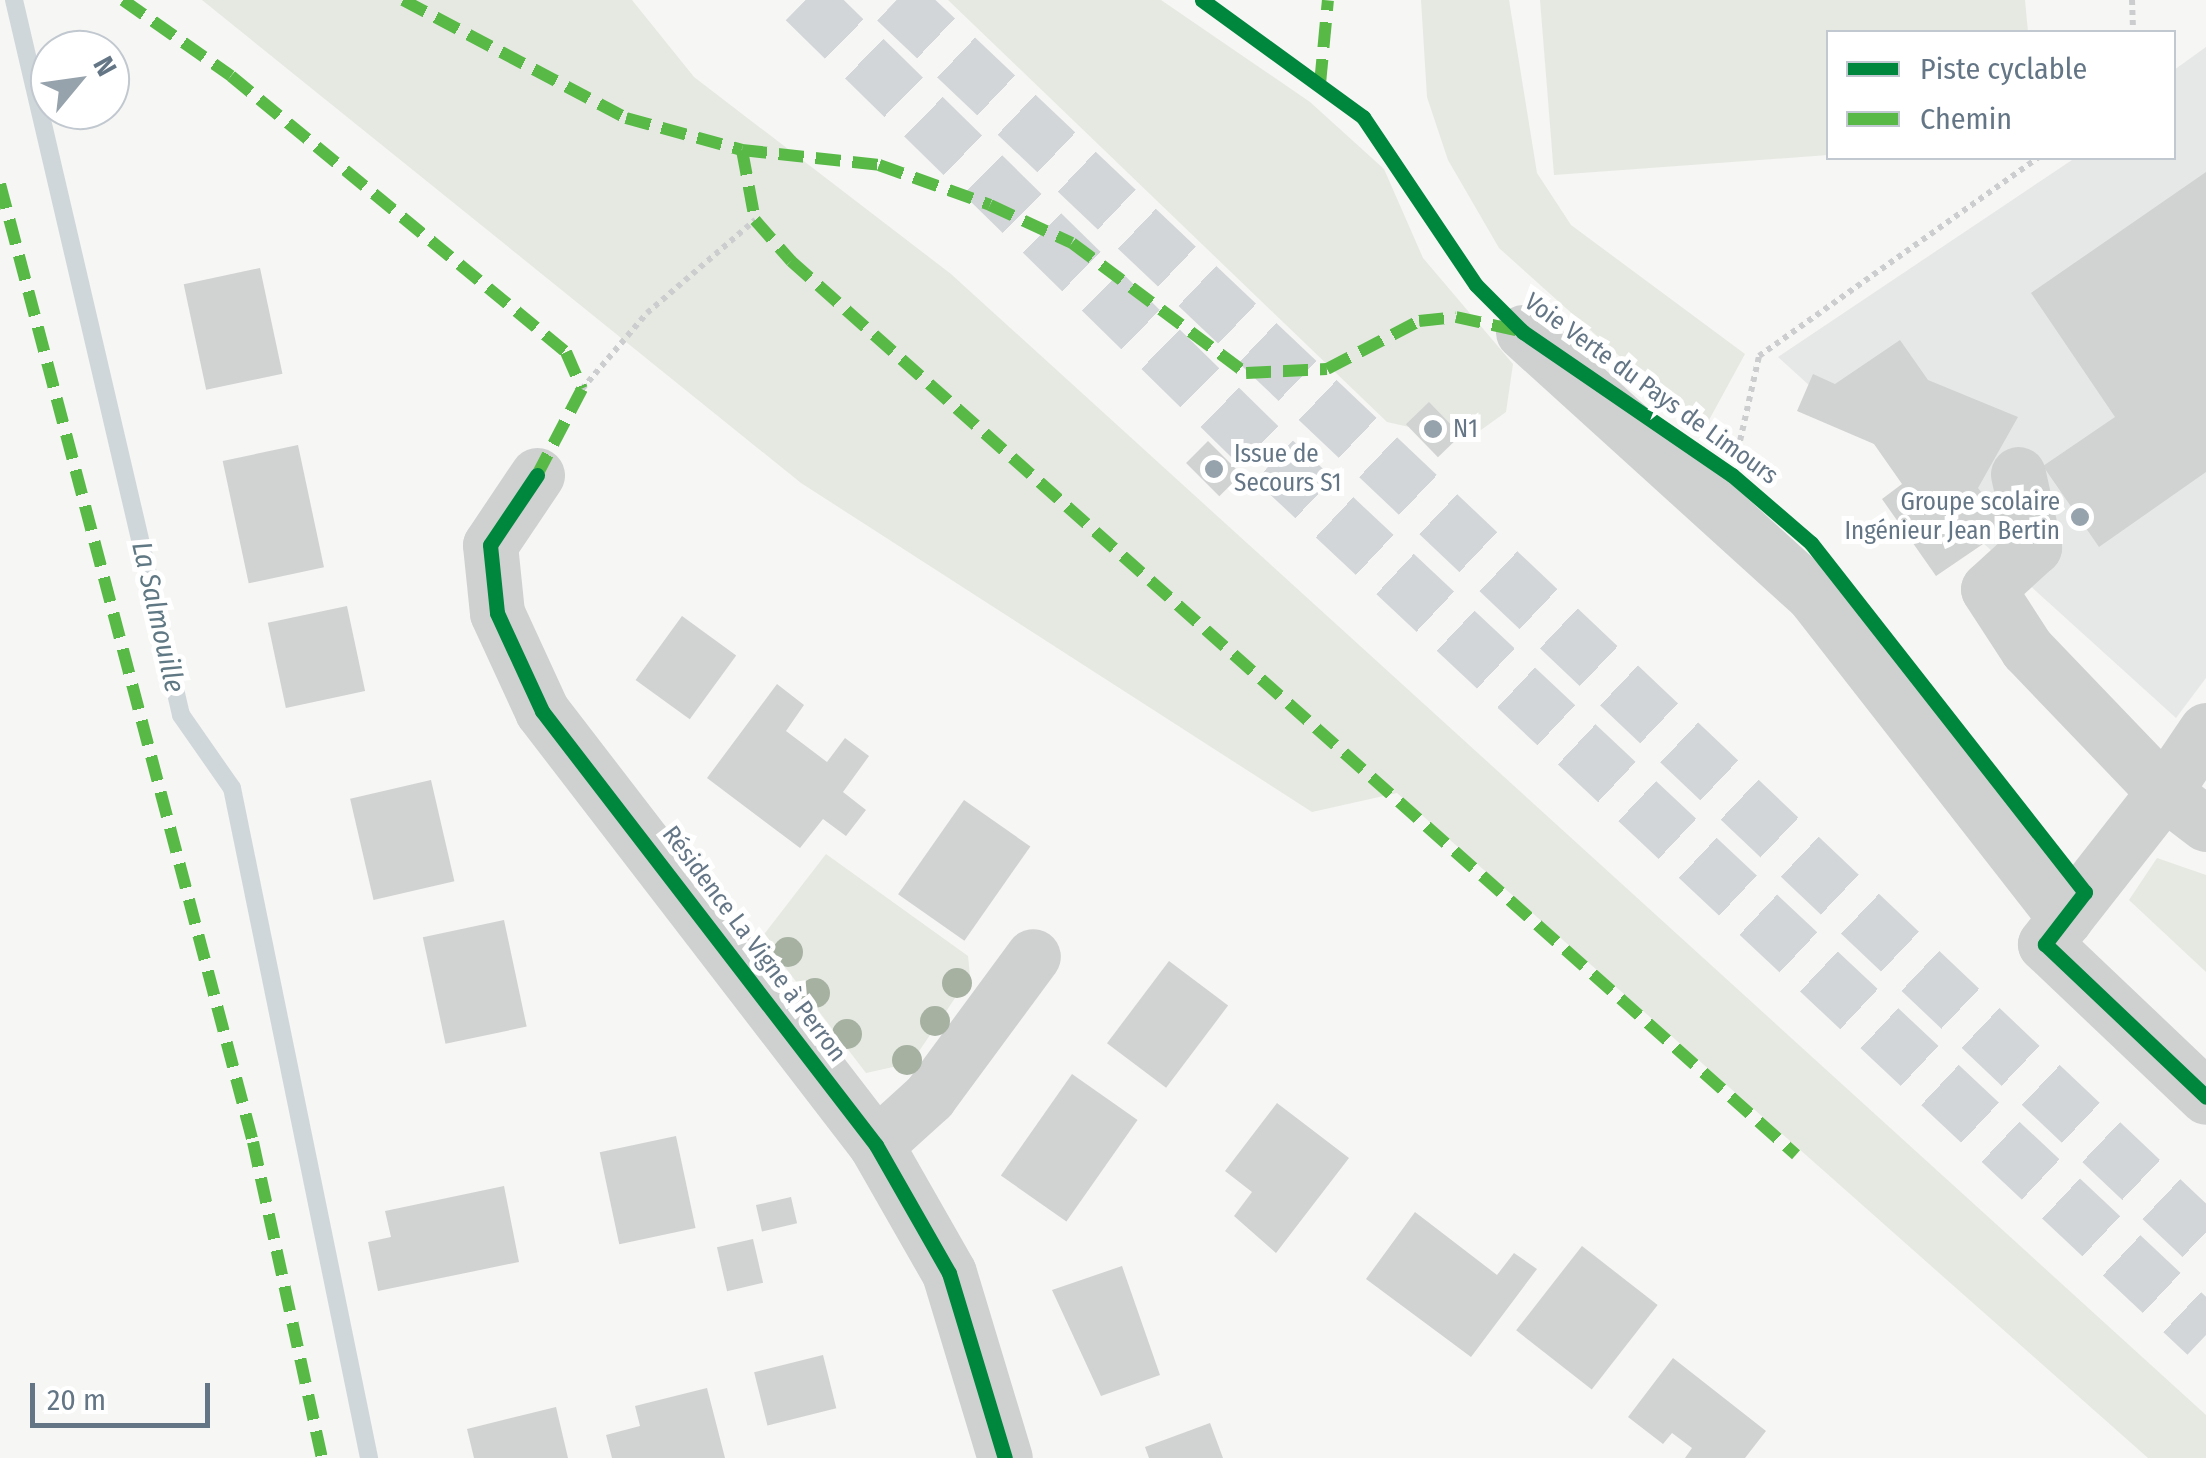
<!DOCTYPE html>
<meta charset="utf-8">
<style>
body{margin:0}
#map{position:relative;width:2206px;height:1458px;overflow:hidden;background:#f6f6f4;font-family:"Fira Sans Condensed",sans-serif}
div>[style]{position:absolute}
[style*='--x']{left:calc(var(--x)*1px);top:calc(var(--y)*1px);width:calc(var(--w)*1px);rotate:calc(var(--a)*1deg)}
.built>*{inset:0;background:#e6e8e7}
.green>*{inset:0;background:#e6e9e2}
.stream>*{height:18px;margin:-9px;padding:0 9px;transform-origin:9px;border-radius:9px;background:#d0d7da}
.building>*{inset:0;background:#d1d2d2;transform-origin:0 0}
.major-tunnel>*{height:55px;margin-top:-27.5px;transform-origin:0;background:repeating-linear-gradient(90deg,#d2d6d8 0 55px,transparent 0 83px)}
.path>*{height:6px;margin-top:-3px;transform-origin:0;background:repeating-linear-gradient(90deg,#cccdce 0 5px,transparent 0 10px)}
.minor>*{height:55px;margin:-27.5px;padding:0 27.5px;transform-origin:27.5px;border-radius:27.5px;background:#cfd1d1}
.quiet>*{height:12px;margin-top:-6px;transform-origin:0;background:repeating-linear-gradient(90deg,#58b947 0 25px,transparent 0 37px)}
.cycleway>*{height:15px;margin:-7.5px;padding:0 7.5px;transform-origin:7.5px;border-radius:7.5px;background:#00873e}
.trees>*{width:30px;height:30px;margin:-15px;border-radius:50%;background:#a6b1a2}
.dots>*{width:28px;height:28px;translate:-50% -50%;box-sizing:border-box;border:5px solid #fff;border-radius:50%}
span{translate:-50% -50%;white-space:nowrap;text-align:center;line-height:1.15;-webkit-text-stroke:10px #fff;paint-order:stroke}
.street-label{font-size:25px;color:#647686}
.poi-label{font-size:25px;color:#647686}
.left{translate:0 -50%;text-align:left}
.right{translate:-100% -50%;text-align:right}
.water-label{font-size:28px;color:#5f7883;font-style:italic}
.legend{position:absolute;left:1826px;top:30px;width:350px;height:130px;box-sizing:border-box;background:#fff;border:2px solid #c1c8cf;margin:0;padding:12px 18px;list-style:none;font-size:30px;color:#647686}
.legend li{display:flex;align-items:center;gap:20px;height:50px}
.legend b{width:50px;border:2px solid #c1c8cf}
.north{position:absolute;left:30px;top:30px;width:100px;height:100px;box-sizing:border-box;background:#fff;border:2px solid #c1c8cf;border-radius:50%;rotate:61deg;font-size:28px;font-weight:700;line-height:40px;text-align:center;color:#647686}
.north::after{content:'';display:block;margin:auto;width:35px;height:45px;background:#97a3ac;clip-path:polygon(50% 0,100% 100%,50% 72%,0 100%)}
.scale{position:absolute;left:30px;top:1383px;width:180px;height:45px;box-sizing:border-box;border:5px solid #647686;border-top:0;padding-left:12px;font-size:30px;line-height:35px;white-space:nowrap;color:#647686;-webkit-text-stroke:8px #fff;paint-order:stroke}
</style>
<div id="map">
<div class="built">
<i style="clip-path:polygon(2206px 47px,2206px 678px,2176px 718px,1778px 357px,2075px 158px,2174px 158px,2174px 70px)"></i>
</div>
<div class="green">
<i style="clip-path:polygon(202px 0,632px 0,694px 77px,951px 274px,2206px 1415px,2206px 1458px,2148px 1458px,1397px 793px,1312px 812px,801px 483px)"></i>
<i style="clip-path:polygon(948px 0,1161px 0,1310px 102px,1384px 169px,1423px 258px,1513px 364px,1506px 412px,1467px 440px,1387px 422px)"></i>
<i style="clip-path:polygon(1421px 0,1509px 0,1537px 173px,1571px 225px,1745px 354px,1703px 431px,1499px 248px,1448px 160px,1427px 97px)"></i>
<i style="clip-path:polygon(1540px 0,2025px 0,2028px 32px,1828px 32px,1828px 155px,1554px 175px)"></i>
<i style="clip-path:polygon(826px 854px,968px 956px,970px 976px,911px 1063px,866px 1073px,762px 937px)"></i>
<i style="clip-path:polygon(2157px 858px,2206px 875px,2206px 972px,2129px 900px)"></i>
</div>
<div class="stream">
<i style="--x:14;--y:0;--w:734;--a:76.85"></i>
<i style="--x:181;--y:715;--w:89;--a:55.1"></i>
<i style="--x:232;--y:788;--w:684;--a:78.44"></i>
</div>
<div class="building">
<i style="clip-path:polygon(2206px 172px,2206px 472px,2099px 547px,2043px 466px,2115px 417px,2031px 293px)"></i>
<i style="left:260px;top:268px;width:108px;height:78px;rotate:78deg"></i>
<i style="clip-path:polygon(1900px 340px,1928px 380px,2018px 417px,1978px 488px,2008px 527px,1936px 576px,1882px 499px,1902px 484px,1874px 444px,1797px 411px,1813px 374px,1835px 384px)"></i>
<i style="left:1429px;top:402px;width:46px;height:32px;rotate:46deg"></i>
<i style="left:1208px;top:441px;width:47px;height:31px;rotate:45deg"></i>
<i style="left:298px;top:445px;width:125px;height:77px;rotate:78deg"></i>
<i style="left:347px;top:606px;width:87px;height:81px;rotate:78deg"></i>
<i style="left:682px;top:616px;width:67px;height:79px;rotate:36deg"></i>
<i style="clip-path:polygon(777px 684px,804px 705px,786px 731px,827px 762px,845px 738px,869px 756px,843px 792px,866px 810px,846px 836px,823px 819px,800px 848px,707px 778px)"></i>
<i style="left:431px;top:780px;width:104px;height:83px;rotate:77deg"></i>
<i style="left:964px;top:800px;width:81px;height:115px;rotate:35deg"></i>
<i style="left:504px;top:920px;width:109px;height:83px;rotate:78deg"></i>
<i style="left:1169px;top:961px;width:74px;height:103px;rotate:37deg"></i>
<i style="left:1072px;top:1074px;width:80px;height:124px;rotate:35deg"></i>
<i style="clip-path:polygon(1277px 1103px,1349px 1158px,1276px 1253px,1234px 1216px,1252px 1192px,1225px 1171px)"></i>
<i style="left:676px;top:1136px;width:94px;height:78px;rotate:78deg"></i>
<i style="clip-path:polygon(504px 1186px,519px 1262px,378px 1291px,368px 1242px,391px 1237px,385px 1211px)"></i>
<i style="left:791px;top:1197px;width:27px;height:36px;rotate:77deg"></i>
<i style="clip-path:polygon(1415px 1212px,1497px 1275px,1514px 1253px,1537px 1269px,1471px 1357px,1366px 1279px)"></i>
<i style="left:753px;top:1239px;width:45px;height:37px;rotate:77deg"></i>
<i style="left:1582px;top:1246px;width:96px;height:107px;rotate:38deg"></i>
<i style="clip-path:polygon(1122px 1266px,1160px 1375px,1101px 1396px,1052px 1290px)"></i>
<i style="left:823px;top:1355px;width:55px;height:71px;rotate:76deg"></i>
<i style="clip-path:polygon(1673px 1358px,1766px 1431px,1745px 1458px,1685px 1458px,1692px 1448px,1672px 1433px,1663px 1444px,1628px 1417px)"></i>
<i style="clip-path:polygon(707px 1388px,725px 1458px,612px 1458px,606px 1435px,640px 1426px,635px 1406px)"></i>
<i style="clip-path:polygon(556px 1407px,568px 1458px,474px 1458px,467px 1429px)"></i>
<i style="clip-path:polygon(1210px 1423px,1223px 1458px,1149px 1458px,1145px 1447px)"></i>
</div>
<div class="major-tunnel">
<i style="--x:805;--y:0;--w:657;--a:44.44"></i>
<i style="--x:1274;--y:460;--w:1278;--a:43.16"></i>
<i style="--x:896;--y:0;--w:1804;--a:43.45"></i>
</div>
<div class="path">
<i style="--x:2132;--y:0;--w:32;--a:88"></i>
<i style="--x:582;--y:389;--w:100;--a:-49.5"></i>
<i style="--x:647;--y:313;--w:143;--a:-40.7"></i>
<i style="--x:1738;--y:450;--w:96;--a:-77.4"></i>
<i style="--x:1759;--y:356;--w:342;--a:-35.4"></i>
</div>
<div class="minor">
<i style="--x:1523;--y:332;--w:391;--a:42.2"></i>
<i style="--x:1813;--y:595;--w:410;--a:52"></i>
<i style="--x:2018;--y:474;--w:75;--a:77.6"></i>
<i style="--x:2034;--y:547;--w:62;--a:137.6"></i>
<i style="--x:1988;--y:589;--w:72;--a:57"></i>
<i style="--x:2027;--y:649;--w:198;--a:46.2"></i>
<i style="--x:2164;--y:792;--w:75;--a:-55.9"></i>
<i style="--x:537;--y:475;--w:84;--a:123.9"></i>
<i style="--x:490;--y:545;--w:68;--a:84.1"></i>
<i style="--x:497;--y:613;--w:108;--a:65.3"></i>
<i style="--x:542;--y:711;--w:548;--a:52.42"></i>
<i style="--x:876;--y:1145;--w:147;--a:60.3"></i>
<i style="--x:949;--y:1273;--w:193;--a:73.2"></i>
<i style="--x:2206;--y:824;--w:53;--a:-142.7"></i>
<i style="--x:2164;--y:792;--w:193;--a:128.1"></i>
<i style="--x:2045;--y:944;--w:222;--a:43.5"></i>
<i style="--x:876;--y:1145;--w:72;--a:-42.2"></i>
<i style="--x:929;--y:1097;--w:175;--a:-53.6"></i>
</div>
<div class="quiet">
<i style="--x:123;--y:0;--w:132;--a:35.1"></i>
<i style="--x:231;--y:76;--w:434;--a:39.5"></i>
<i style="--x:566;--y:352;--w:40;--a:66.6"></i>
<i style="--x:582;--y:389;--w:97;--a:117.6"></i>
<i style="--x:403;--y:0;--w:252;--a:27.9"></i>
<i style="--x:626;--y:118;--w:120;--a:15.4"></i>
<i style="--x:742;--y:150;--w:138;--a:6.2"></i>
<i style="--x:879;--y:165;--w:118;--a:19.8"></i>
<i style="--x:990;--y:205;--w:90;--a:24.9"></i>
<i style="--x:1072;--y:243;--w:217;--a:36.8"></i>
<i style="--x:1246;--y:373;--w:81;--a:-2.8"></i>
<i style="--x:1327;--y:369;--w:104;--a:-27.6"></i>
<i style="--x:1419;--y:321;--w:37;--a:-6"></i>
<i style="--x:1456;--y:317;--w:66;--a:12.3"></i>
<i style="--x:1320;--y:84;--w:84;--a:-84.6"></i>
<i style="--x:742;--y:150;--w:71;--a:79.5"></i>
<i style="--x:755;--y:220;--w:55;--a:48.7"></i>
<i style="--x:791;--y:261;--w:1345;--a:41.65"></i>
<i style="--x:0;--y:184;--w:991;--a:75.21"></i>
<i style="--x:253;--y:1142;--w:323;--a:77.7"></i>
</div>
<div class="cycleway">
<i style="--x:1202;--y:0;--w:199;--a:36"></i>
<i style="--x:1363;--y:117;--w:202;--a:56.1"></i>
<i style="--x:1476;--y:285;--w:66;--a:45"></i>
<i style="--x:1523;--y:332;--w:253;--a:34.4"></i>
<i style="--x:1732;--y:475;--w:104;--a:40.7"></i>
<i style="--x:1811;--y:543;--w:444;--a:51.9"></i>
<i style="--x:2085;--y:892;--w:66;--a:127.6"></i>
<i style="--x:2045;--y:944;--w:222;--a:43.5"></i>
<i style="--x:537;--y:475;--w:84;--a:123.9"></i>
<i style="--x:490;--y:545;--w:68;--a:84.1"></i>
<i style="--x:497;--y:613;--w:108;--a:65.3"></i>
<i style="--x:542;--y:711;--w:548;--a:52.42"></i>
<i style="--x:876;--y:1145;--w:147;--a:60.3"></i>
<i style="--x:949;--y:1273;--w:193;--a:73.2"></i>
</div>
<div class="trees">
<i style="left:788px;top:952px"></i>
<i style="left:957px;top:983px"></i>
<i style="left:815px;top:993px"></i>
<i style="left:935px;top:1021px"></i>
<i style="left:847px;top:1034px"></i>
<i style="left:907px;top:1060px"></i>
</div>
<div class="dots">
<i style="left:1433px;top:429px;background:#97a3ac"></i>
<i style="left:1214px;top:469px;background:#97a3ac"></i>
<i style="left:2080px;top:517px;background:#97a3ac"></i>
</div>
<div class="street-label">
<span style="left:1651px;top:389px;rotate:36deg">Voie Verte du Pays de Limours</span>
<span style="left:754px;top:944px;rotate:53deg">Résidence La Vigne à Perron</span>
</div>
<div class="poi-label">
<span class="left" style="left:1453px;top:429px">N1</span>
<span class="left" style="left:1234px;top:469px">Issue de<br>Secours S1</span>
<span class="right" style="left:2060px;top:517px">Groupe scolaire<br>Ingénieur Jean Bertin</span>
</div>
<div class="water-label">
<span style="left:158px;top:617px;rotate:77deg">La Salmouille</span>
</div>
<ul class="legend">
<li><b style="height:12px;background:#00873e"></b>Piste cyclable</li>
<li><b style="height:12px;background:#58b947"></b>Chemin</li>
</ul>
<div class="north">N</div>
<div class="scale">20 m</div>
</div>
